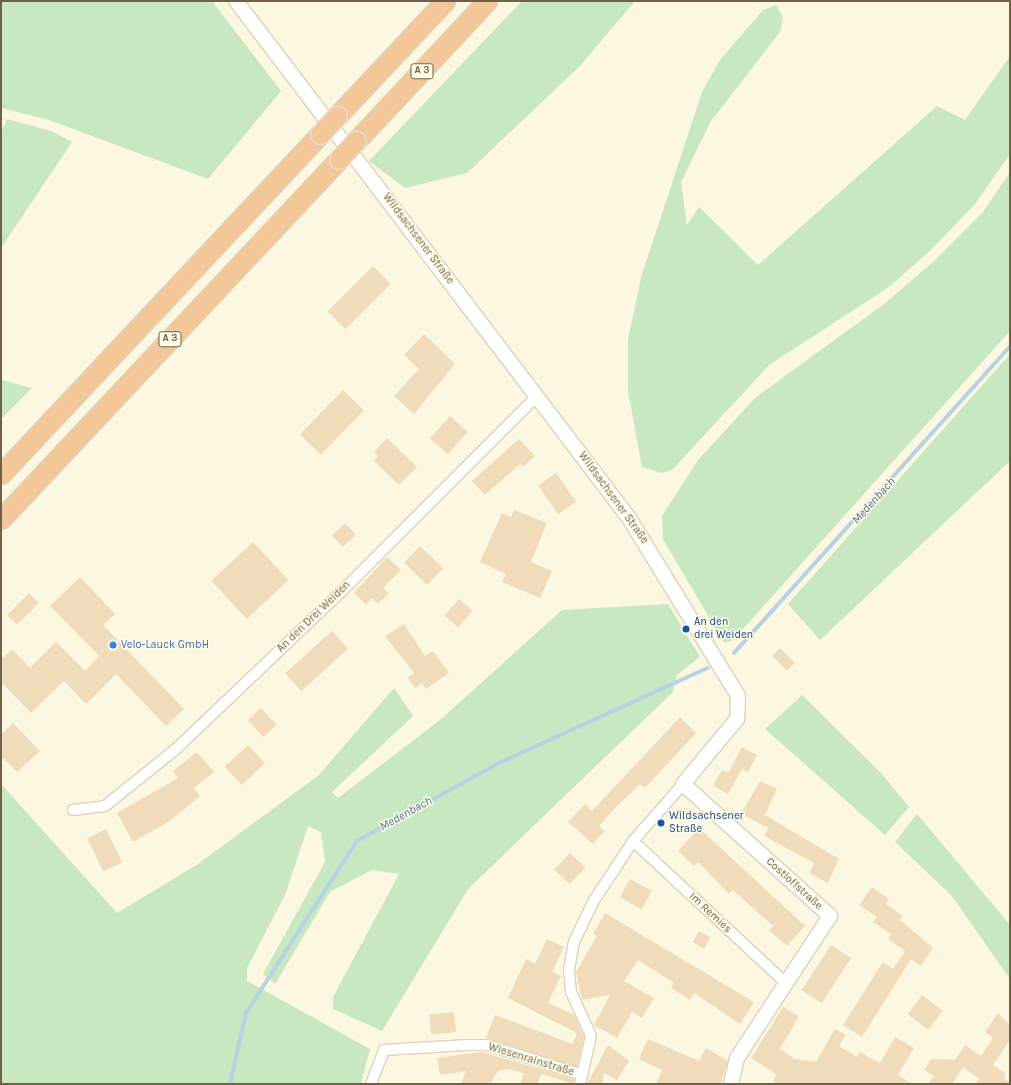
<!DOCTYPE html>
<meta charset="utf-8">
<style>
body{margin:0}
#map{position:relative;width:1011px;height:1085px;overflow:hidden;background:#fbf7e1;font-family:Karla,sans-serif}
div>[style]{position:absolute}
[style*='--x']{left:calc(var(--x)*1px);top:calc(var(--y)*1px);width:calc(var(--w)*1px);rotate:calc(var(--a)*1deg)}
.green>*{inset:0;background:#c7e8c0}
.stream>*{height:4px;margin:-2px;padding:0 2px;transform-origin:2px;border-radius:2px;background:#b7d2e4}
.building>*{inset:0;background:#f0dcba;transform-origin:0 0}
.roads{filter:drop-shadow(1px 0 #dcd3bb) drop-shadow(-1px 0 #dcd3bb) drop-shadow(0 1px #dcd3bb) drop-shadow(0 -1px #dcd3bb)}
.minor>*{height:10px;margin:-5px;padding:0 5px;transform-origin:5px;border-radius:5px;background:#fff}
.secondary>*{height:14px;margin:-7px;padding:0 7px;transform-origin:7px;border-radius:7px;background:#fff}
.motorway>*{height:19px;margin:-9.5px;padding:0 9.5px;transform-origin:9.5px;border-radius:9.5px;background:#f4c799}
.bridges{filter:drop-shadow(1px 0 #e3dfdb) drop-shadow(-1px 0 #e3dfdb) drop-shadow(0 1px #e3dfdb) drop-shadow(0 -1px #e3dfdb)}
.motorway-bridge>*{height:19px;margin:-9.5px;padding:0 9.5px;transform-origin:9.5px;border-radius:9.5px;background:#f4c799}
.dots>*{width:11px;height:11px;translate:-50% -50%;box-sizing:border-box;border:2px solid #fefbe7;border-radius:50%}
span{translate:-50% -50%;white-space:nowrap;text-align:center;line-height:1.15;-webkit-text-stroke:3px #fefbe7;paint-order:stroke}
.shield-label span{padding:1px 3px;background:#fefbe7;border:1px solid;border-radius:3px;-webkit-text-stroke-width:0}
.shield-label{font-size:10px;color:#716149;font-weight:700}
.street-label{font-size:11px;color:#716149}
.transit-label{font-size:11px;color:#164399}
.left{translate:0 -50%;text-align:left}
.shop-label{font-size:11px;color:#366cbe}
.water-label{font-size:12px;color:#4a7491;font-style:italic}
.frame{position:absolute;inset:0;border:2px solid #716149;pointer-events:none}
</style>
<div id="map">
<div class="green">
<i style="clip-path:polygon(1px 1px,212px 1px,281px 91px,208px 179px,49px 120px,1px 108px)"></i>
<i style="clip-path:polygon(522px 1px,635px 1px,580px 66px,467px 173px,405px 188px,369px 161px)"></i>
<i style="clip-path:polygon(776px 5px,783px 17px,780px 32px,711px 121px,681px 182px,687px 225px,699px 207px,758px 265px,937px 106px,965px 120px,1010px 56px,1010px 154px,975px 204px,931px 250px,889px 287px,769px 365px,672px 470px,662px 473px,642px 467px,628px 391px,628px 339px,642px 274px,702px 92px,720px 60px,763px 10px)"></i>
<i style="clip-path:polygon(7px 119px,51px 131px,72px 142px,1px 248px,1px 132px)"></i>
<i style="clip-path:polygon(1010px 172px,1010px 331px,733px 640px,724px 643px,663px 539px,662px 516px,698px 460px,756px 397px,884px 304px,933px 262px,983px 212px)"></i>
<i style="clip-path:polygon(1010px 354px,1010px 461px,820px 640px,788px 604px)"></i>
<i style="clip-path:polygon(1px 380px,32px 388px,1px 419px)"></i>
<i style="clip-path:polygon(668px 604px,700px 657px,677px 675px,673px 692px,468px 889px,382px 1031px,333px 1009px,333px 997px,399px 874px,372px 870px,330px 892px,275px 984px,263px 974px,325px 862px,321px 832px,308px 826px,285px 895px,247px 968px,247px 981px,370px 1049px,361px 1084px,1px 1084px,1px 784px,117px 913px,198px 864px,319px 775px,394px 688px,413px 716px,332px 792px,338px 798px,440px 720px,562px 610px)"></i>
<i style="clip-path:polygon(802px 695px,881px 773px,909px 807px,885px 835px,765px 729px)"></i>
<i style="clip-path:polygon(917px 814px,1010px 925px,1010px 979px,952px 896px,895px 842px)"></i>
</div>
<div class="stream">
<i style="--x:734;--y:653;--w:412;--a:-48"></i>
<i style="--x:230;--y:1084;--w:73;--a:-77.3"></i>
<i style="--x:246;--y:1013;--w:205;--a:-57.2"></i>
<i style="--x:357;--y:841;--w:162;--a:-28.8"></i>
<i style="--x:499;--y:763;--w:229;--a:-24.5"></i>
</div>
<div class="building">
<i style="left:373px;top:266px;width:25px;height:64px;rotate:45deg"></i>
<i style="clip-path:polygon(424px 334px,455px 364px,414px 414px,394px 396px,419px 369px,404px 355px)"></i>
<i style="left:343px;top:390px;width:29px;height:62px;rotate:44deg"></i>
<i style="left:450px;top:416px;width:24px;height:30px;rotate:42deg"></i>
<i style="clip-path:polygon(387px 438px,417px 467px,399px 485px,374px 461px,378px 456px,374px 452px)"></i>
<i style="clip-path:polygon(519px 439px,535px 456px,523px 467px,520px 464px,485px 495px,472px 481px)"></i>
<i style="left:556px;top:473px;width:35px;height:22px;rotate:55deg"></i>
<i style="clip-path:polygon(514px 510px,547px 523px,531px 562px,552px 571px,540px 598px,502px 582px,506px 574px,480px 562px,502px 513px,511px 517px)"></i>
<i style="left:345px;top:523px;width:16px;height:18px;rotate:47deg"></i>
<i style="left:253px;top:542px;width:52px;height:57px;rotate:47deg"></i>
<i style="left:420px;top:546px;width:32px;height:23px;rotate:44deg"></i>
<i style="clip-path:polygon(387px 557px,401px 570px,383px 588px,389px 593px,378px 604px,372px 598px,366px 605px,354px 593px)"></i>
<i style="clip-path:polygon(80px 577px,115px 614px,103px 625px,184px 709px,166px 726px,116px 674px,86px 704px,64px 681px,31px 713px,1px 682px,1px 660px,12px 649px,30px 668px,56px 642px,85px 671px,99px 656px,50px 606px)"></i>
<i style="left:29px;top:593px;width:14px;height:31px;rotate:45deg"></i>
<i style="left:459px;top:599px;width:18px;height:22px;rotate:41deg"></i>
<i style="clip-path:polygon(404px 624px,425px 656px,433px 651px,449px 673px,426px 689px,422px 683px,415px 688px,408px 678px,414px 673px,385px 636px)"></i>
<i style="left:332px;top:631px;width:24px;height:63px;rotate:48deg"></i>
<i style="left:780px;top:648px;width:21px;height:11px;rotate:45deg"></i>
<i style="left:261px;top:708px;width:23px;height:18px;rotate:47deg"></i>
<i style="clip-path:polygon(680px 717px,696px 733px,645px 788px,640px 784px,615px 808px,599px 826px,605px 831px,593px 844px,568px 822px,585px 804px,592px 811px)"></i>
<i style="clip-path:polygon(13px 723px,40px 751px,17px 772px,1px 756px,1px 735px)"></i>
<i style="left:248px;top:745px;width:25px;height:32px;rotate:47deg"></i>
<i style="clip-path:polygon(742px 747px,757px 755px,748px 772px,742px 769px,728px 794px,713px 786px,722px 770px,728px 773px)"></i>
<i style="clip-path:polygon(197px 752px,214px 772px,194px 788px,200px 796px,170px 821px,133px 842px,117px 813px,178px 778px,173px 771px)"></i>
<i style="clip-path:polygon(760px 781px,777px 789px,765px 815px,839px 859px,828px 883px,809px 873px,814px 863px,764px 836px,769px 828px,741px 814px)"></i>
<i style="clip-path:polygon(699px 828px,805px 926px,787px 946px,769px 930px,773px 926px,733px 890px,729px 894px,698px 862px,694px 866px,678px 851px)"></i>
<i style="left:106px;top:829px;width:37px;height:21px;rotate:64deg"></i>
<i style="left:570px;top:853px;width:21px;height:23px;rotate:43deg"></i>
<i style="left:630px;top:879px;width:25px;height:21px;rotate:29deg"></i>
<i style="clip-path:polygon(872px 887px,889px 899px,886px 904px,903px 916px,900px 920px,933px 948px,921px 966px,911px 959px,862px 1037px,843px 1025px,883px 962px,893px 969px,905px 951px,888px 939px,891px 934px,873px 922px,877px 917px,859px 905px)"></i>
<i style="clip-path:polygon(605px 913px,754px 1002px,740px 1024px,694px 993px,690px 1000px,671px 988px,674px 983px,638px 960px,624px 981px,654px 998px,642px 1018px,632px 1012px,617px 1038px,594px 1025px,610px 995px,582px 1000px,576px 972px,597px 936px,593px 934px)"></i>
<i style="left:699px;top:931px;width:13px;height:13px;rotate:29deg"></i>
<i style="clip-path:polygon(547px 939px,564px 947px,552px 972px,561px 976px,548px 1003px,574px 1015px,584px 1037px,577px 1067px,486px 1038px,495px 1015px,573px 1044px,577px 1033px,508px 998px,526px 959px,535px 964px)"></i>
<i style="left:831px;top:945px;width:24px;height:54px;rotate:33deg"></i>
<i style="left:922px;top:995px;width:26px;height:24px;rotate:37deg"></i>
<i style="clip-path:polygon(783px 1007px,799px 1016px,780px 1049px,795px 1059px,816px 1062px,835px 1029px,846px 1035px,839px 1046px,857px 1057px,860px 1052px,880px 1063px,895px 1037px,914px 1048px,898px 1075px,912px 1084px,773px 1084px,776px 1074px,751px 1058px)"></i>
<i style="left:454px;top:1012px;width:20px;height:25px;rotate:84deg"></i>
<i style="clip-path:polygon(998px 1013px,1010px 1025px,1010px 1040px,993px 1065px,1006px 1074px,1004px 1077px,1010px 1084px,975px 1084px,979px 1079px,963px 1067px,952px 1084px,928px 1084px,934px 1076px,924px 1070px,931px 1059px,955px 1060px,965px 1045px,981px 1056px,993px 1038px,985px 1032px)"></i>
<i style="clip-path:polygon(648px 1039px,699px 1061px,706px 1048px,728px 1061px,721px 1084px,656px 1084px,662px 1070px,639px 1059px)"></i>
<i style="clip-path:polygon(608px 1045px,629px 1061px,617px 1080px,604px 1073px,602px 1084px,587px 1084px)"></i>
<i style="clip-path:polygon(482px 1052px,574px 1079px,573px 1084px,542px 1074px,537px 1084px,520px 1084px,524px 1073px,506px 1069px,498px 1071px,490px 1084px,461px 1084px,466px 1071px,440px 1075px,437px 1058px)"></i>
</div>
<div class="roads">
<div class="minor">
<i style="--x:73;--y:810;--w:32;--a:-7"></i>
<i style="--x:105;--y:806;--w:91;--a:-38.8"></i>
<i style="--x:176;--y:749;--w:226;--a:-43.6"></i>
<i style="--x:340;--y:593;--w:279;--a:-45"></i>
<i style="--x:633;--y:841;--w:210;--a:42.9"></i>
<i style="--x:371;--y:1084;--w:36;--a:-69"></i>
<i style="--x:384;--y:1050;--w:83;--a:-3.4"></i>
<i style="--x:467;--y:1045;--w:20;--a:0"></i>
<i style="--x:487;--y:1045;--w:100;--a:17.5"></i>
<i style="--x:580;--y:1084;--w:49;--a:-77.1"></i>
<i style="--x:591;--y:1036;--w:48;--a:-114.4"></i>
<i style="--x:571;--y:992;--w:22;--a:-95"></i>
<i style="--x:569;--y:970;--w:28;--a:-80"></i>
<i style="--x:574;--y:942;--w:44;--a:-64.6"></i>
<i style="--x:593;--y:902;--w:73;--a:-56.7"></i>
<i style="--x:633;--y:841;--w:76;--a:-48.7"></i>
</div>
<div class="secondary">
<i style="--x:236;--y:1;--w:649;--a:52.76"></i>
<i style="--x:629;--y:518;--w:209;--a:58.5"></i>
<i style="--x:738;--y:696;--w:23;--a:92"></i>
<i style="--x:737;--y:719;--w:85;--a:129.7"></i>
<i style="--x:683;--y:784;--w:198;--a:41.9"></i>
<i style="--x:830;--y:916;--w:170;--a:123.2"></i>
<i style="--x:737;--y:1058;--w:27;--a:103"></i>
</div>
<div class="motorway">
<i style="--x:337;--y:116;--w:158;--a:-46.8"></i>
<i style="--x:356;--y:141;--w:192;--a:-46.9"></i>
<i style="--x:1;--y:474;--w:466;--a:-46.8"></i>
<i style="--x:1;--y:519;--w:494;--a:-46.8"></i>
</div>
</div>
<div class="bridges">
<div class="motorway-bridge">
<i style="--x:320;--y:134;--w:25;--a:-47"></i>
<i style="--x:339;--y:159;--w:25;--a:-47"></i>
</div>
</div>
<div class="dots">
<i style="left:686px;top:629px;background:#1a4fb4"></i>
<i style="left:113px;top:645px;background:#3f7fe0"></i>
<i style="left:661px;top:823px;background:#1a4fb4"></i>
</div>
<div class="shield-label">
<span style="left:422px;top:71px">A 3</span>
<span style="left:170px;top:339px">A 3</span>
</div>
<div class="street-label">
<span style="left:418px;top:239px;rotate:53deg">Wildsachsener Straße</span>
<span style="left:613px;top:498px;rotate:54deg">Wildsachsener Straße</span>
<span style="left:314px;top:617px;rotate:-44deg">An den Drei Weiden</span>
<span style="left:794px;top:884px;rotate:42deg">Costloffstraße</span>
<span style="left:710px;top:913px;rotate:43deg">Im Remies</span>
<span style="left:531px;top:1060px;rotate:17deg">Wiesenrainstraße</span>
</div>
<div class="transit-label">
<span class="left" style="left:694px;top:629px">An den<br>drei Weiden</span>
<span class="left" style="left:669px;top:823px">Wildsachsener<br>Straße</span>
</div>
<div class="shop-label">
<span class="left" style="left:121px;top:645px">Velo-Lauck GmbH</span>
</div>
<div class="water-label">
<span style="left:874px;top:501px;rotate:-48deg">Medenbach</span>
<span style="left:406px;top:814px;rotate:-29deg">Medenbach</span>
</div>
<div class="frame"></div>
</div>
